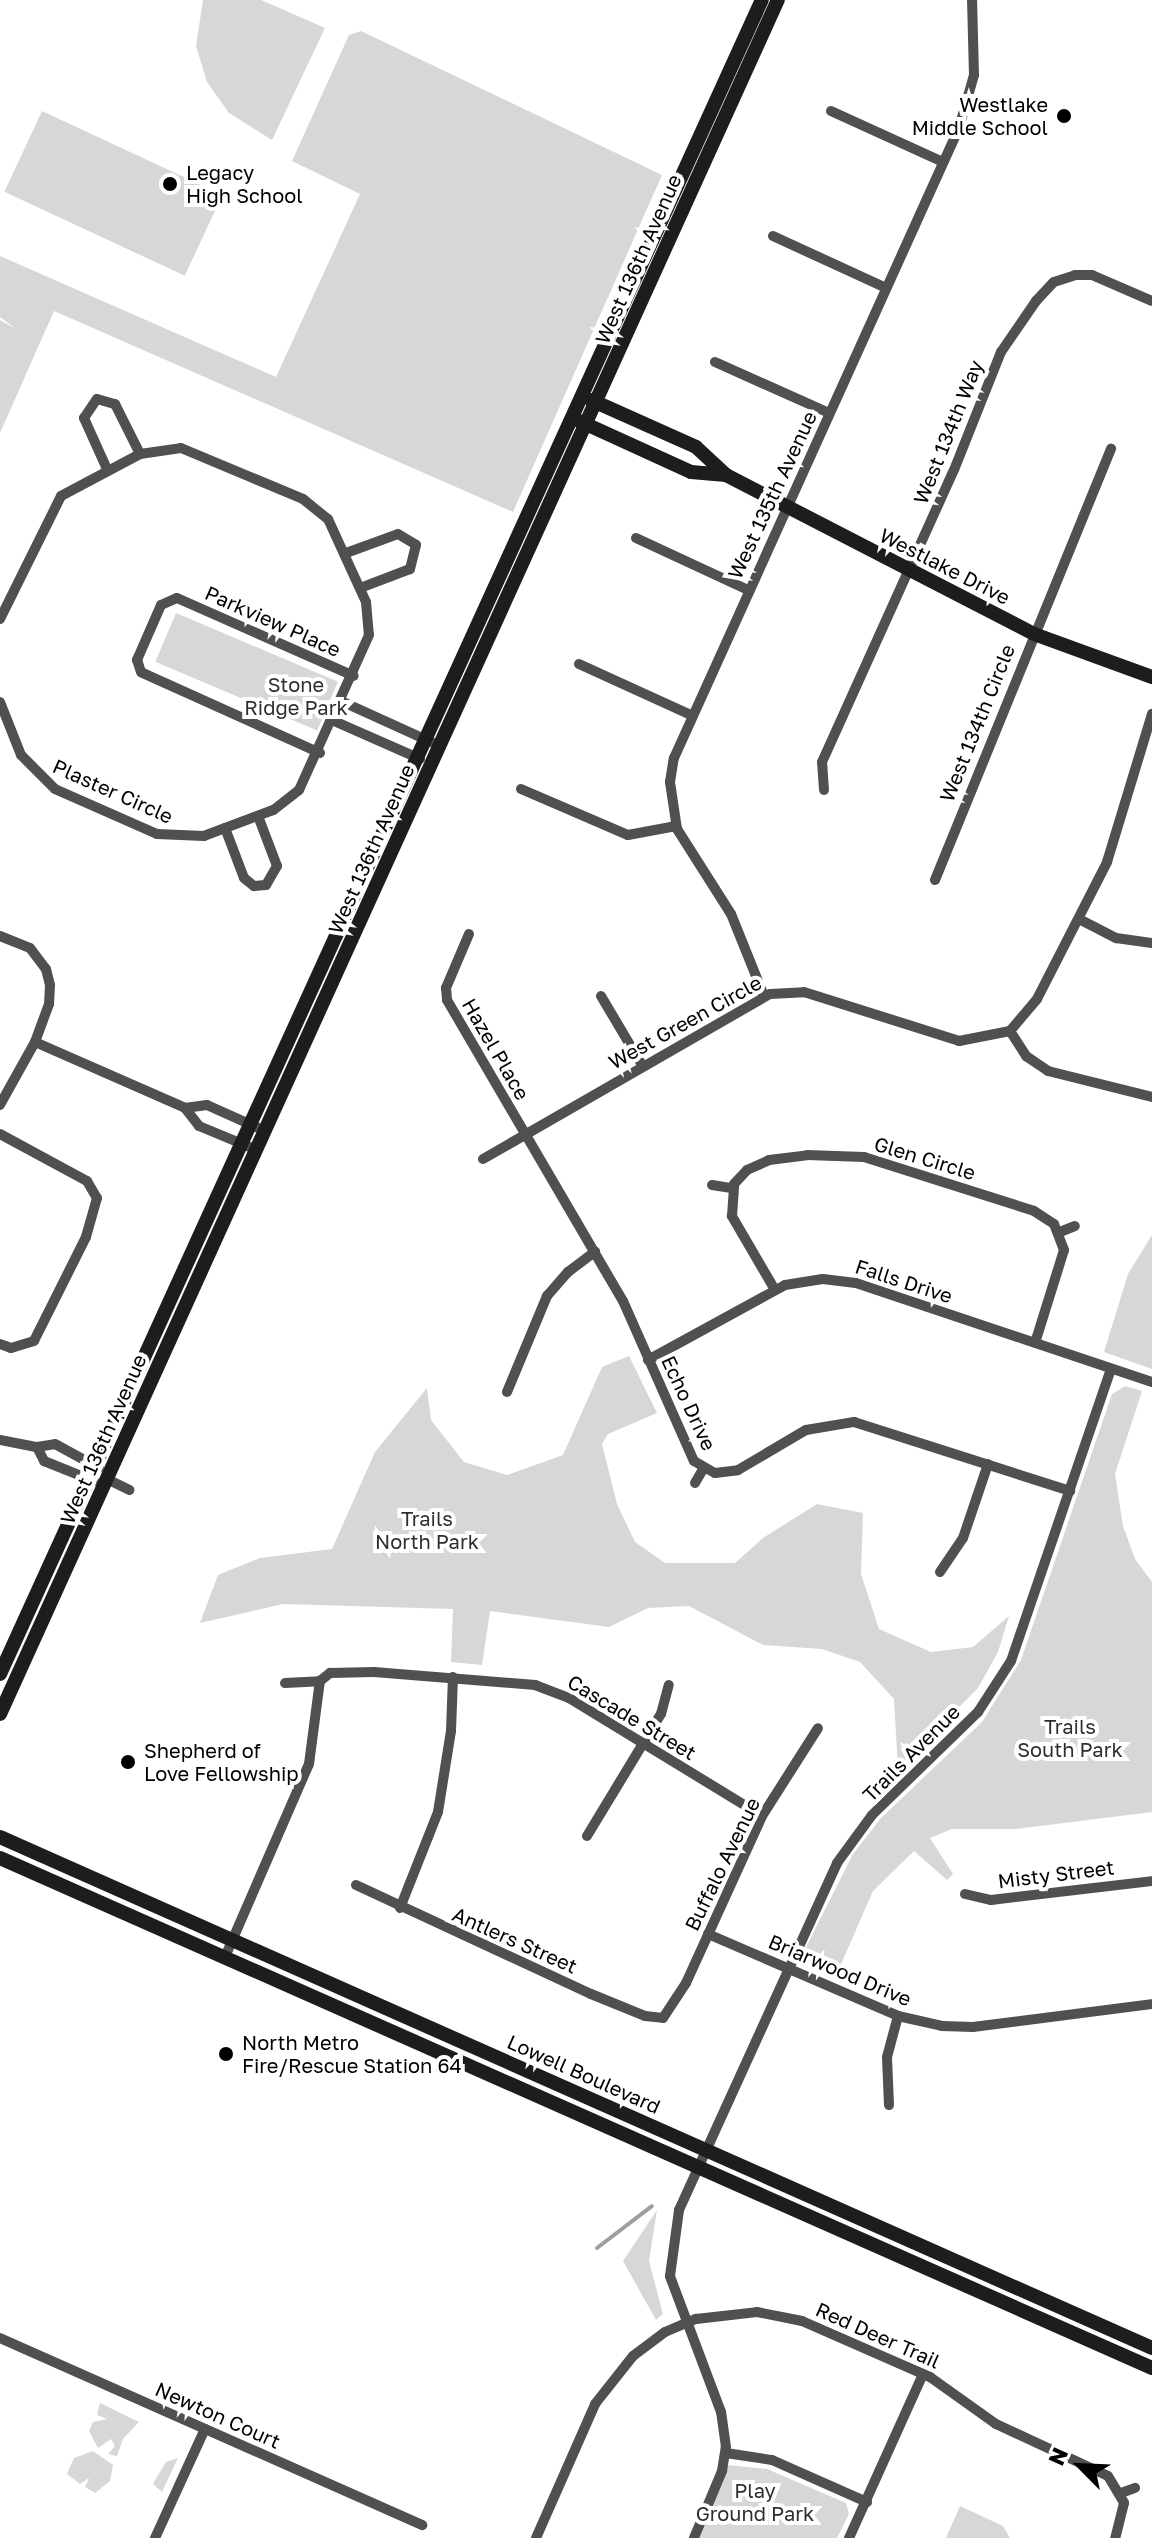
<!DOCTYPE html>
<style>
body{margin:0}
#map{position:relative;width:1152px;height:2538px;overflow:hidden;background:#fff;font-family:"Golos Text",sans-serif}
div>[style]{position:absolute}
[style*='--x']{left:calc(var(--x)*1px);top:calc(var(--y)*1px);width:calc(var(--w)*1px);rotate:calc(var(--a)*1deg)}
.green>*{inset:0;background:#d7d7d7;transform-origin:0 0}
.stream>*{height:4px;margin:-2px;padding:0 2px;transform-origin:2px;border-radius:2px;background:#9e9e9e}
.street>*{height:10px;margin:-5px;padding:0 5px;transform-origin:5px;border-radius:5px;background:#505050}
.secondary>*{height:14px;margin:-7px;padding:0 7px;transform-origin:7px;border-radius:7px;background:#1d1d1d}
.dots>*{width:22px;height:22px;translate:-50% -50%;box-sizing:border-box;border:4px solid #fff;border-radius:50%}
span{translate:-50% -50%;white-space:nowrap;text-align:center;line-height:1.15;-webkit-text-stroke:8px #fff;paint-order:stroke}
.poi-label{font-size:20px;color:#000}
.right{translate:-100% -50%;text-align:right}
.left{translate:0 -50%;text-align:left}
.street-label{font-size:20px;color:#000}
.park-label{font-size:20px;color:#2e2e2e}
.north{position:absolute;left:1040px;top:2426px;width:80px;height:80px;-webkit-text-stroke:6px #fff;paint-order:stroke;rotate:294deg;font-size:22px;font-weight:700;line-height:32px;text-align:center;color:#000}
.north::after{content:'';display:block;margin:auto;width:28px;height:36px;background:#000;clip-path:polygon(50% 0,100% 100%,50% 72%,0 100%)}
</style>
<div id="map">
<div class="green">
<i style="clip-path:polygon(203px 0,261px 0,325px 28px,272px 140px,229px 113px,207px 82px,196px 46px)"></i>
<i style="clip-path:polygon(361px 31px,662px 175px,513px 512px,54px 311px,0 433px,0 320px,16px 329px,0 317px,0 256px,276px 377px,360px 194px,292px 161px,349px 35px)"></i>
<i style="left:42px;top:111px;width:199px;height:89px;rotate:25deg"></i>
<i style="left:176px;top:613px;width:176px;height:53px;rotate:23deg"></i>
<i style="clip-path:polygon(1152px 1235px,1152px 1369px,1104px 1352px,1128px 1274px)"></i>
<i style="clip-path:polygon(629px 1356px,657px 1413px,608px 1434px,602px 1444px,617px 1504px,635px 1542px,665px 1563px,735px 1563px,763px 1538px,817px 1504px,863px 1513px,861px 1574px,879px 1629px,931px 1652px,973px 1647px,1009px 1616px,998px 1652px,978px 1688px,898px 1769px,894px 1699px,860px 1662px,822px 1649px,763px 1645px,689px 1606px,648px 1608px,609px 1627px,490px 1611px,482px 1665px,451px 1662px,453px 1609px,283px 1604px,200px 1623px,218px 1575px,260px 1558px,332px 1549px,375px 1452px,427px 1388px,431px 1420px,464px 1462px,507px 1475px,563px 1455px,602px 1367px)"></i>
<i style="clip-path:polygon(1125px 1386px,1142px 1391px,1115px 1474px,1123px 1526px,1135px 1559px,1152px 1582px,1152px 1812px,1016px 1829px,952px 1829px,930px 1838px,953px 1874px,947px 1880px,914px 1851px,873px 1891px,835px 1978px,812px 1968px,803px 1953px,853px 1854px,881px 1818px,982px 1722px,1021px 1660px,1112px 1394px)"></i>
<i style="clip-path:polygon(657px 2210px,649px 2261px,663px 2314px,656px 2320px,623px 2261px)"></i>
<i style="clip-path:polygon(100px 2403px,139px 2422px,123px 2439px,117px 2456px,108px 2454px,115px 2446px,111px 2439px,98px 2448px,89px 2431px,93px 2422px,107px 2419px,97px 2415px)"></i>
<i style="clip-path:polygon(93px 2451px,113px 2465px,110px 2481px,95px 2493px,85px 2487px,89px 2478px,80px 2484px,67px 2474px,74px 2458px)"></i>
<i style="clip-path:polygon(178px 2458px,162px 2492px,153px 2484px,166px 2462px)"></i>
<i style="clip-path:polygon(728px 2465px,767px 2469px,846px 2503px,849px 2514px,837px 2538px,700px 2538px)"></i>
<i style="clip-path:polygon(960px 2506px,1003px 2526px,1010px 2538px,946px 2538px)"></i>
</div>
<div class="stream">
<i style="--x:597;--y:2248;--w:69;--a:-37.4"></i>
</div>
<div class="street">
<i style="--x:831;--y:111;--w:123;--a:24.5"></i>
<i style="--x:773;--y:236;--w:124;--a:24.7"></i>
<i style="--x:715;--y:362;--w:125;--a:24.1"></i>
<i style="--x:107;--y:469;--w:56;--a:-114.3"></i>
<i style="--x:84;--y:418;--w:23;--a:-56"></i>
<i style="--x:97;--y:399;--w:19;--a:16"></i>
<i style="--x:115;--y:404;--w:56;--a:63.4"></i>
<i style="--x:636;--y:538;--w:123;--a:24.9"></i>
<i style="--x:346;--y:553;--w:55;--a:-20.1"></i>
<i style="--x:398;--y:534;--w:21;--a:31"></i>
<i style="--x:416;--y:545;--w:25;--a:104"></i>
<i style="--x:410;--y:569;--w:53;--a:159.2"></i>
<i style="--x:0;--y:619;--w:137;--a:-63.6"></i>
<i style="--x:61;--y:496;--w:89;--a:-28"></i>
<i style="--x:140;--y:454;--w:41;--a:-8.3"></i>
<i style="--x:181;--y:448;--w:132;--a:22.7"></i>
<i style="--x:303;--y:499;--w:32;--a:39"></i>
<i style="--x:328;--y:519;--w:91;--a:65.4"></i>
<i style="--x:366;--y:602;--w:33;--a:85"></i>
<i style="--x:369;--y:635;--w:170;--a:114.3"></i>
<i style="--x:299;--y:790;--w:33;--a:142"></i>
<i style="--x:273;--y:810;--w:74;--a:159.4"></i>
<i style="--x:204;--y:836;--w:47;--a:-177.6"></i>
<i style="--x:157;--y:834;--w:111;--a:-156.2"></i>
<i style="--x:55;--y:789;--w:48;--a:-135"></i>
<i style="--x:21;--y:755;--w:57;--a:-111.6"></i>
<i style="--x:579;--y:664;--w:123;--a:24.5"></i>
<i style="--x:343;--y:702;--w:107;--a:24.4"></i>
<i style="--x:334;--y:721;--w:94;--a:23.8"></i>
<i style="--x:320;--y:753;--w:196;--a:-155.7"></i>
<i style="--x:141;--y:672;--w:13;--a:-108"></i>
<i style="--x:137;--y:660;--w:60;--a:-66.4"></i>
<i style="--x:161;--y:605;--w:17;--a:-24"></i>
<i style="--x:177;--y:598;--w:193;--a:23.8"></i>
<i style="--x:521;--y:789;--w:116;--a:23.3"></i>
<i style="--x:628;--y:835;--w:49;--a:-10.6"></i>
<i style="--x:824;--y:790;--w:28;--a:-94"></i>
<i style="--x:822;--y:762;--w:320;--a:-65.7"></i>
<i style="--x:954;--y:470;--w:127;--a:-68.3"></i>
<i style="--x:1001;--y:352;--w:62;--a:-55.5"></i>
<i style="--x:1036;--y:301;--w:26;--a:-47"></i>
<i style="--x:1054;--y:282;--w:22;--a:-18"></i>
<i style="--x:1075;--y:275;--w:17;--a:0"></i>
<i style="--x:1092;--y:275;--w:65;--a:23.4"></i>
<i style="--x:225;--y:828;--w:53;--a:69.2"></i>
<i style="--x:244;--y:878;--w:13;--a:39"></i>
<i style="--x:254;--y:886;--w:12;--a:-5"></i>
<i style="--x:266;--y:885;--w:22;--a:-60"></i>
<i style="--x:277;--y:866;--w:53;--a:-110.8"></i>
<i style="--x:935;--y:880;--w:466;--a:-67.8"></i>
<i style="--x:1079;--y:919;--w:42;--a:27.2"></i>
<i style="--x:1116;--y:938;--w:36;--a:8"></i>
<i style="--x:469;--y:934;--w:59;--a:113.1"></i>
<i style="--x:446;--y:988;--w:12;--a:85"></i>
<i style="--x:447;--y:1000;--w:349;--a:59.7"></i>
<i style="--x:623;--y:1301;--w:175;--a:66.1"></i>
<i style="--x:694;--y:1461;--w:24;--a:30"></i>
<i style="--x:715;--y:1473;--w:23;--a:-7"></i>
<i style="--x:738;--y:1470;--w:79;--a:-30.5"></i>
<i style="--x:806;--y:1430;--w:49;--a:-9.5"></i>
<i style="--x:854;--y:1422;--w:227;--a:17.7"></i>
<i style="--x:0;--y:936;--w:32;--a:22"></i>
<i style="--x:30;--y:948;--w:26;--a:53"></i>
<i style="--x:46;--y:969;--w:16;--a:76"></i>
<i style="--x:50;--y:985;--w:19;--a:93"></i>
<i style="--x:49;--y:1004;--w:40;--a:110.2"></i>
<i style="--x:35;--y:1042;--w:72;--a:119.1"></i>
<i style="--x:601;--y:996;--w:80;--a:59.3"></i>
<i style="--x:764;--y:996;--w:88;--a:-111.9"></i>
<i style="--x:731;--y:914;--w:101;--a:-122.4"></i>
<i style="--x:677;--y:829;--w:48;--a:-98.5"></i>
<i style="--x:670;--y:782;--w:24;--a:-81"></i>
<i style="--x:674;--y:758;--w:691;--a:-65.66"></i>
<i style="--x:959;--y:128;--w:55;--a:-74.2"></i>
<i style="--x:974;--y:75;--w:75;--a:-91.5"></i>
<i style="--x:1010;--y:1031;--w:30;--a:57"></i>
<i style="--x:1026;--y:1056;--w:27;--a:34"></i>
<i style="--x:1048;--y:1071;--w:107;--a:14"></i>
<i style="--x:35;--y:1042;--w:164;--a:23.7"></i>
<i style="--x:185;--y:1108;--w:23;--a:52"></i>
<i style="--x:199;--y:1126;--w:63;--a:22.5"></i>
<i style="--x:185;--y:1108;--w:22;--a:-8"></i>
<i style="--x:207;--y:1105;--w:64;--a:24.1"></i>
<i style="--x:0;--y:1134;--w:99;--a:28.4"></i>
<i style="--x:87;--y:1181;--w:20;--a:60"></i>
<i style="--x:97;--y:1198;--w:41;--a:105.8"></i>
<i style="--x:86;--y:1237;--w:116;--a:116.6"></i>
<i style="--x:34;--y:1341;--w:24;--a:163"></i>
<i style="--x:11;--y:1348;--w:12;--a:-160"></i>
<i style="--x:483;--y:1159;--w:331;--a:-29.9"></i>
<i style="--x:770;--y:994;--w:34;--a:-3"></i>
<i style="--x:804;--y:992;--w:163;--a:17.5"></i>
<i style="--x:959;--y:1041;--w:52;--a:-11.1"></i>
<i style="--x:1010;--y:1031;--w:42;--a:-49.8"></i>
<i style="--x:1037;--y:999;--w:154;--a:-62.9"></i>
<i style="--x:1107;--y:862;--w:155;--a:-73.1"></i>
<i style="--x:712;--y:1185;--w:20;--a:9"></i>
<i style="--x:1060;--y:1232;--w:16;--a:-22"></i>
<i style="--x:775;--y:1290;--w:86;--a:-120.2"></i>
<i style="--x:732;--y:1216;--w:32;--a:-86"></i>
<i style="--x:734;--y:1184;--w:19;--a:-47"></i>
<i style="--x:747;--y:1170;--w:24;--a:-24"></i>
<i style="--x:769;--y:1160;--w:38;--a:-7"></i>
<i style="--x:807;--y:1155;--w:57;--a:2"></i>
<i style="--x:864;--y:1157;--w:178;--a:17.6"></i>
<i style="--x:1034;--y:1211;--w:24;--a:33"></i>
<i style="--x:1054;--y:1224;--w:28;--a:69"></i>
<i style="--x:1064;--y:1250;--w:97;--a:107.3"></i>
<i style="--x:648;--y:1360;--w:156;--a:-28.7"></i>
<i style="--x:785;--y:1285;--w:38;--a:-9"></i>
<i style="--x:823;--y:1279;--w:33;--a:7"></i>
<i style="--x:856;--y:1283;--w:312;--a:18.5"></i>
<i style="--x:507;--y:1392;--w:104;--a:-67.4"></i>
<i style="--x:547;--y:1296;--w:32;--a:-49"></i>
<i style="--x:568;--y:1272;--w:34;--a:-37"></i>
<i style="--x:0;--y:1440;--w:38;--a:11"></i>
<i style="--x:37;--y:1447;--w:18;--a:-9"></i>
<i style="--x:55;--y:1444;--w:50;--a:28.6"></i>
<i style="--x:37;--y:1447;--w:16;--a:63"></i>
<i style="--x:44;--y:1461;--w:54;--a:21.8"></i>
<i style="--x:107;--y:1479;--w:25;--a:26"></i>
<i style="--x:695;--y:1483;--w:16;--a:-60"></i>
<i style="--x:940;--y:1572;--w:41;--a:-55.9"></i>
<i style="--x:963;--y:1538;--w:78;--a:-71.3"></i>
<i style="--x:285;--y:1683;--w:35;--a:-3"></i>
<i style="--x:320;--y:1681;--w:13;--a:-39"></i>
<i style="--x:330;--y:1673;--w:44;--a:-1.3"></i>
<i style="--x:374;--y:1672;--w:162;--a:4.6"></i>
<i style="--x:535;--y:1685;--w:36;--a:21"></i>
<i style="--x:569;--y:1698;--w:226;--a:31.4"></i>
<i style="--x:587;--y:1836;--w:143;--a:-58.8"></i>
<i style="--x:661;--y:1714;--w:30;--a:-75"></i>
<i style="--x:356;--y:1885;--w:259;--a:24.9"></i>
<i style="--x:591;--y:1994;--w:58;--a:22.2"></i>
<i style="--x:645;--y:2016;--w:18;--a:6"></i>
<i style="--x:965;--y:1894;--w:27;--a:13"></i>
<i style="--x:991;--y:1900;--w:162;--a:-6.7"></i>
<i style="--x:400;--y:1908;--w:103;--a:-68.4"></i>
<i style="--x:438;--y:1812;--w:82;--a:-80.9"></i>
<i style="--x:451;--y:1731;--w:54;--a:-87.9"></i>
<i style="--x:708;--y:1934;--w:207;--a:23.3"></i>
<i style="--x:898;--y:2016;--w:45;--a:12.8"></i>
<i style="--x:942;--y:2026;--w:31;--a:2"></i>
<i style="--x:973;--y:2027;--w:180;--a:-7.3"></i>
<i style="--x:225;--y:1957;--w:210;--a:-66.5"></i>
<i style="--x:309;--y:1764;--w:84;--a:-82.5"></i>
<i style="--x:663;--y:2018;--w:42;--a:-56.7"></i>
<i style="--x:686;--y:1983;--w:183;--a:-65.5"></i>
<i style="--x:762;--y:1816;--w:104;--a:-57.5"></i>
<i style="--x:889;--y:2105;--w:48;--a:-92.4"></i>
<i style="--x:887;--y:2057;--w:42;--a:-75"></i>
<i style="--x:0;--y:2338;--w:462;--a:23.9"></i>
<i style="--x:726;--y:2453;--w:47;--a:8.7"></i>
<i style="--x:772;--y:2460;--w:104;--a:23.9"></i>
<i style="--x:1121;--y:2493;--w:15;--a:-20"></i>
<i style="--x:155;--y:2538;--w:120;--a:-65.4"></i>
<i style="--x:536;--y:2538;--w:146;--a:-66.2"></i>
<i style="--x:595;--y:2404;--w:61;--a:-51.6"></i>
<i style="--x:633;--y:2356;--w:40;--a:-37"></i>
<i style="--x:665;--y:2332;--w:34;--a:-23"></i>
<i style="--x:696;--y:2319;--w:61;--a:-6.5"></i>
<i style="--x:757;--y:2312;--w:46;--a:11.3"></i>
<i style="--x:802;--y:2321;--w:140;--a:23.6"></i>
<i style="--x:930;--y:2377;--w:81;--a:35.5"></i>
<i style="--x:996;--y:2424;--w:123;--a:24.9"></i>
<i style="--x:1108;--y:2476;--w:31;--a:59"></i>
<i style="--x:1124;--y:2503;--w:36;--a:104"></i>
<i style="--x:694;--y:2538;--w:73;--a:-67.3"></i>
<i style="--x:722;--y:2471;--w:24;--a:-81"></i>
<i style="--x:726;--y:2447;--w:35;--a:-98"></i>
<i style="--x:721;--y:2412;--w:145;--a:-110.6"></i>
<i style="--x:670;--y:2276;--w:67;--a:-82.2"></i>
<i style="--x:679;--y:2210;--w:381;--a:-65.5"></i>
<i style="--x:837;--y:1863;--w:59;--a:-53.9"></i>
<i style="--x:872;--y:1815;--w:148;--a:-44.2"></i>
<i style="--x:978;--y:1712;--w:61;--a:-57.1"></i>
<i style="--x:1011;--y:1661;--w:309;--a:-71.1"></i>
<i style="--x:849;--y:2538;--w:180;--a:-65.7"></i>
</div>
<div class="secondary">
<i style="--x:591;--y:400;--w:115;--a:24.1"></i>
<i style="--x:696;--y:447;--w:41;--a:43"></i>
<i style="--x:726;--y:475;--w:347;--a:27.3"></i>
<i style="--x:1034;--y:634;--w:126;--a:20"></i>
<i style="--x:577;--y:420;--w:125;--a:24.5"></i>
<i style="--x:691;--y:472;--w:35;--a:5"></i>
<i style="--x:0;--y:1674;--w:1839;--a:-65.53"></i>
<i style="--x:0;--y:1714;--w:1882;--a:-65.59"></i>
<i style="--x:0;--y:1837;--w:1260;--a:23.92"></i>
<i style="--x:0;--y:1858;--w:1260;--a:23.88"></i>
</div>
<div class="dots">
<i style="left:1064px;top:116px;background:#000"></i>
<i style="left:170px;top:184px;background:#000"></i>
<i style="left:128px;top:1762px;background:#000"></i>
<i style="left:226px;top:2054px;background:#000"></i>
</div>
<div class="poi-label">
<span class="right" style="left:1048px;top:116px">Westlake<br>Middle School</span>
<span class="left" style="left:186px;top:184px">Legacy<br>High School</span>
<span class="left" style="left:144px;top:1762px">Shepherd of<br>Love Fellowship</span>
<span class="left" style="left:242px;top:2054px">North Metro<br>Fire/Rescue Station 64</span>
</div>
<div class="street-label">
<span style="left:638px;top:259px;rotate:-66deg">West 136th Avenue</span>
<span style="left:948px;top:432px;rotate:-68deg">West 134th Way</span>
<span style="left:772px;top:495px;rotate:-65deg">West 135th Avenue</span>
<span style="left:945px;top:566px;rotate:27deg">Westlake Drive</span>
<span style="left:273px;top:621px;rotate:24deg">Parkview Place</span>
<span style="left:977px;top:723px;rotate:-68deg">West 134th Circle</span>
<span style="left:113px;top:791px;rotate:24deg">Plaster Circle</span>
<span style="left:371px;top:849px;rotate:-66deg">West 136th Avenue</span>
<span style="left:685px;top:1022px;rotate:-29deg">West Green Circle</span>
<span style="left:496px;top:1049px;rotate:60deg">Hazel Place</span>
<span style="left:925px;top:1158px;rotate:17deg">Glen Circle</span>
<span style="left:904px;top:1281px;rotate:18deg">Falls Drive</span>
<span style="left:689px;top:1403px;rotate:65deg">Echo Drive</span>
<span style="left:103px;top:1439px;rotate:-66deg">West 136th Avenue</span>
<span style="left:632px;top:1717px;rotate:31deg">Cascade Street</span>
<span style="left:911px;top:1753px;rotate:-45deg">Trails Avenue</span>
<span style="left:722px;top:1864px;rotate:-64deg">Buffalo Avenue</span>
<span style="left:1056px;top:1874px;rotate:-7deg">Misty Street</span>
<span style="left:515px;top:1940px;rotate:24deg">Antlers Street</span>
<span style="left:840px;top:1970px;rotate:23deg">Briarwood Drive</span>
<span style="left:584px;top:2074px;rotate:24deg">Lowell Boulevard</span>
<span style="left:878px;top:2335px;rotate:24deg">Red Deer Trail</span>
<span style="left:218px;top:2415px;rotate:24deg">Newton Court</span>
</div>
<div class="park-label">
<span style="left:296px;top:696px">Stone<br>Ridge Park</span>
<span style="left:427px;top:1530px">Trails<br>North Park</span>
<span style="left:1070px;top:1738px">Trails<br>South Park</span>
<span style="left:755px;top:2502px">Play<br>Ground Park</span>
</div>
<div class="north">N</div>
</div>
